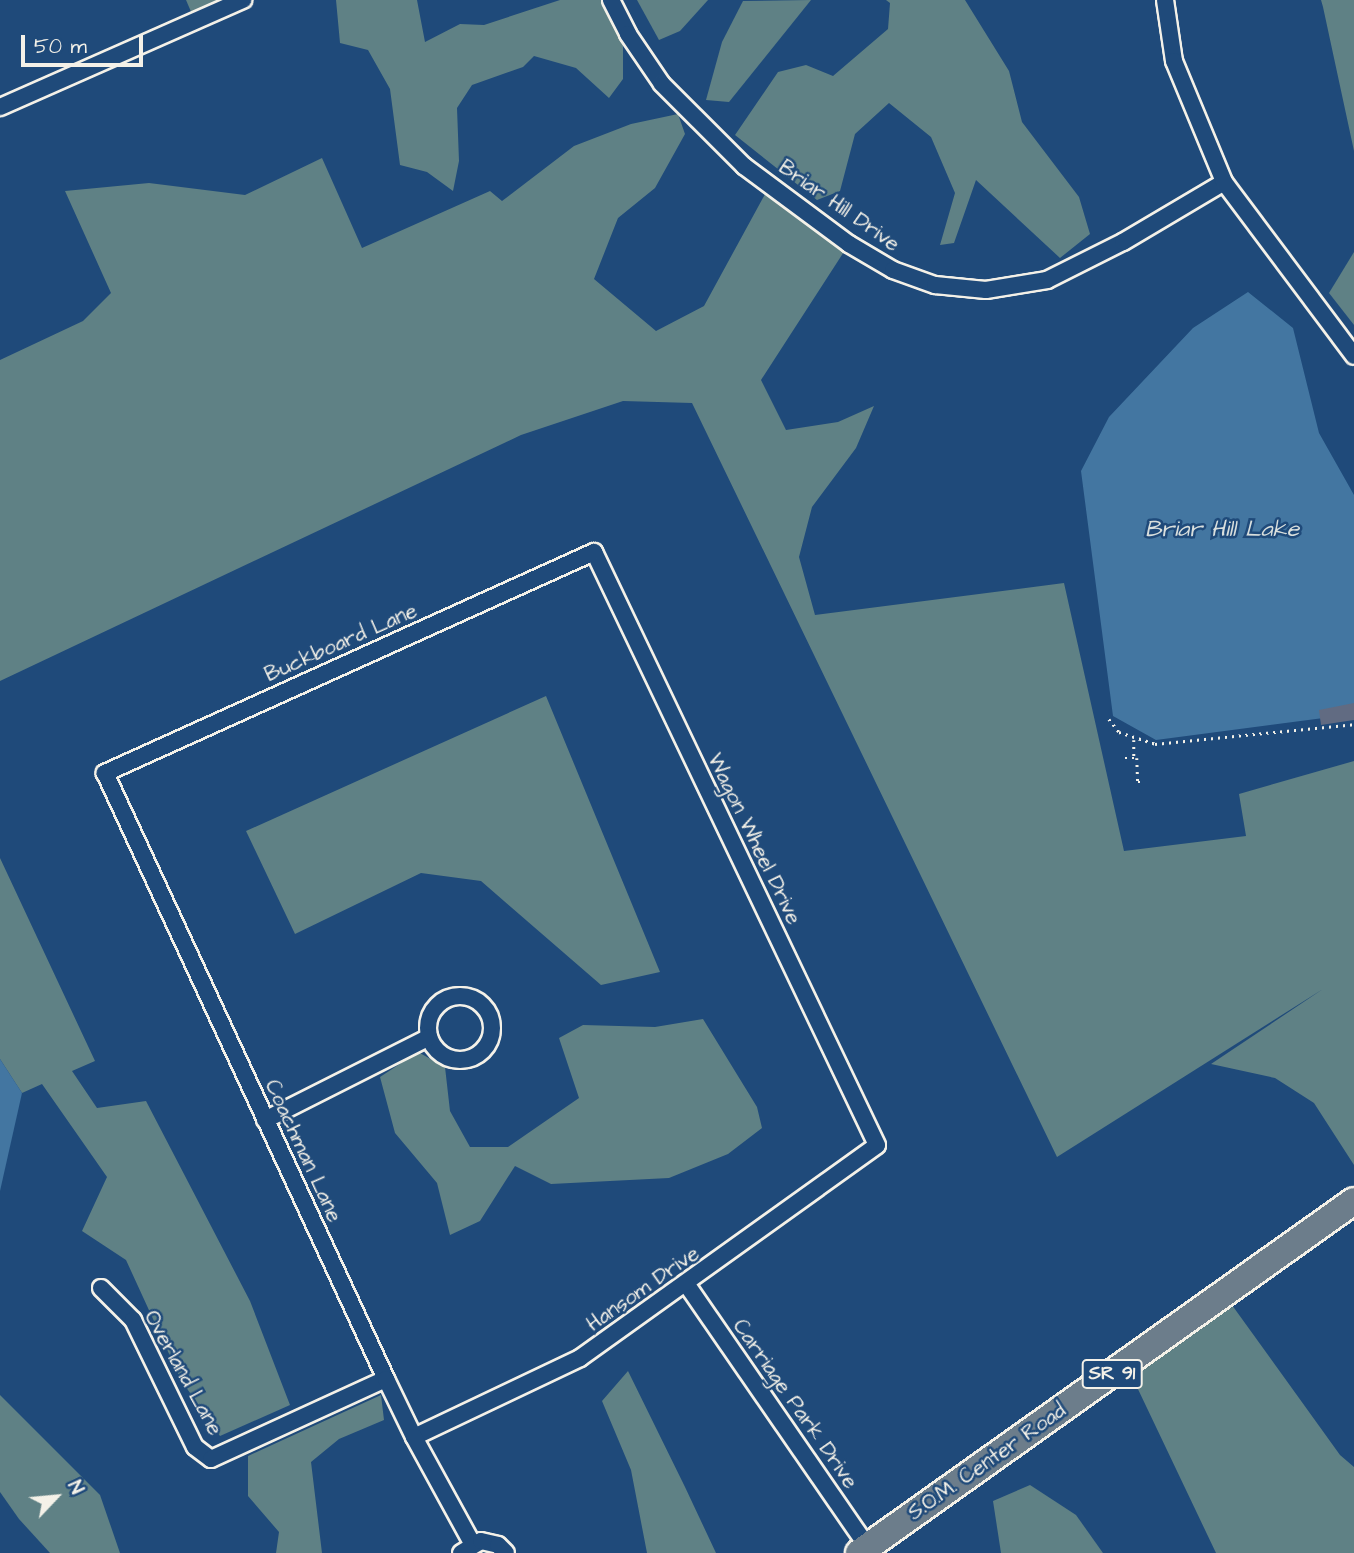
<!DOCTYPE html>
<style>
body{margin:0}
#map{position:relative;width:1354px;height:1553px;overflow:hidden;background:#1f4a7a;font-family:"Architects Daughter",sans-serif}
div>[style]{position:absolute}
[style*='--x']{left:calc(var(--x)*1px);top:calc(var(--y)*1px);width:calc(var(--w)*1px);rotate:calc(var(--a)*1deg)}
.green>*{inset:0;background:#5f8185}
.water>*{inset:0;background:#4376a1}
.building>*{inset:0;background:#616b82}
.path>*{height:2.5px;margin-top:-1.25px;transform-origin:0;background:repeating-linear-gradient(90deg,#f4f1e8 0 2px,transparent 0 7px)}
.roads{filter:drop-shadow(2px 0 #f4f1e8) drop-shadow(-2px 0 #f4f1e8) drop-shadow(0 2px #f4f1e8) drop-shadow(0 -2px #f4f1e8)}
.minor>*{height:16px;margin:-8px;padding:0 8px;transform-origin:8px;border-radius:8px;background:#1f4a7a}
.minor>.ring{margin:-8px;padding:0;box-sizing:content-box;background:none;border:16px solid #1f4a7a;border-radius:50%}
.primary>*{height:26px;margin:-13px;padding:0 13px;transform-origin:13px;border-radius:13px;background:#6c7d8b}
span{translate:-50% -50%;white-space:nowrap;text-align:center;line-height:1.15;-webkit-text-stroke:5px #1f4a7a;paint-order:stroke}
.shield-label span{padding:2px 5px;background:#1f4a7a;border:2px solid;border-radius:5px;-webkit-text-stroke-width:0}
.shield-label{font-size:19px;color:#f4f1e8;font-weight:700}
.street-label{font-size:21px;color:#f4f1e8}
.water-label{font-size:23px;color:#d9dfdd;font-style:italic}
.north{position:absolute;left:21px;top:1462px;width:70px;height:70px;-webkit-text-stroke:5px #1f4a7a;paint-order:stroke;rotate:64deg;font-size:19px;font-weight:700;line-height:28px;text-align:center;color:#f4f1e8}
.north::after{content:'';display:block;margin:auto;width:24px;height:32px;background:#f4f1e8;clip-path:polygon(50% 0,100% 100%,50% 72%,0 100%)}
.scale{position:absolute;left:21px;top:35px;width:122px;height:32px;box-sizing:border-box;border:4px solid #f4f1e8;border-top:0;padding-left:9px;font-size:21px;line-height:24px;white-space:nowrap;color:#f4f1e8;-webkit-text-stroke:5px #1f4a7a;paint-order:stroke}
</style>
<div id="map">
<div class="green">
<i style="clip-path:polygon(186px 0,243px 0,195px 21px)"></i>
<i style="clip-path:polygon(336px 0,417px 0,425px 42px,460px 24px,484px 25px,560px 0,606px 0,623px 45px,623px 79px,609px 98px,576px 68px,534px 56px,523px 67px,472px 85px,457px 108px,459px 161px,453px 191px,427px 172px,400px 165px,390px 89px,368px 50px,340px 43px)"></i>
<i style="clip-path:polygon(637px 0,708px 0,680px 31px,659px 40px)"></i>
<i style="clip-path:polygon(811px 0,729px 102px,706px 100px,722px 42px,743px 1px)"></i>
<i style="clip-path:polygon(886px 0,965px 0,1009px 71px,1022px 122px,1079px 197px,1090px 234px,1060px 258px,976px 180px,954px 243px,940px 245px,955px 193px,931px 137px,889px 103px,855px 134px,840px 191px,817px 200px,735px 135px,778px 72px,806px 65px,833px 76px,888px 29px,890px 3px)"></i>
<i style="clip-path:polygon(1321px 0,1354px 0,1354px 151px,1323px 7px)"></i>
<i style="clip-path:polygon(678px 114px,685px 134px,655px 188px,618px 218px,594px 279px,656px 331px,704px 306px,770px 185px,849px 244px,761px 380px,786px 430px,838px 422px,874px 406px,856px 448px,812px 507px,799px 557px,815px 615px,1064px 583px,1124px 851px,1246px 836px,1239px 794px,1354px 761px,1354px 1165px,1314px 1103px,1275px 1078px,1211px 1064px,1323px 989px,1057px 1157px,692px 403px,623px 401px,521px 435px,0 681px,0 360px,83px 321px,111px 293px,65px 191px,149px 183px,245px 195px,322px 158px,362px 248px,490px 191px,502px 201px,574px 146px,631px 124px)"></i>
<i style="clip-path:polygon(1354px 252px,1354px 325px,1329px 293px)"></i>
<i style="clip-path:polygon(546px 696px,660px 972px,601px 985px,481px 881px,421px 873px,295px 934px,246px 831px)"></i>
<i style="clip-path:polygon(0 858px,95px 1061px,72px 1071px,97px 1108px,146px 1101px,250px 1301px,290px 1405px,220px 1436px,181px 1380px,126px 1260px,82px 1231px,107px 1177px,42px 1084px,22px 1093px,0 1059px)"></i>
<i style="clip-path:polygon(703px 1019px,757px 1107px,762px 1128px,728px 1154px,669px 1178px,551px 1184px,515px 1166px,480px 1221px,450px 1235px,437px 1183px,395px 1133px,380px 1077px,418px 1052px,445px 1067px,450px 1111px,470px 1147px,508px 1147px,579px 1098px,559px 1038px,583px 1025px,655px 1027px)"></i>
<i style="clip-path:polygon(1224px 1294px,1340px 1455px,1354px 1467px,1354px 1553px,1216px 1553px,1126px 1364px)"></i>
<i style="clip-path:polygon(628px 1371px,685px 1487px,716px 1553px,647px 1553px,631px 1470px,602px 1401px)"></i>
<i style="clip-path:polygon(0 1395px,100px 1495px,120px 1553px,50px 1553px,19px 1519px,0 1492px)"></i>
<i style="clip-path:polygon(381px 1395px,384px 1420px,339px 1439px,311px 1462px,322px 1553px,276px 1553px,279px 1532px,248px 1496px,248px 1456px)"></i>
<i style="clip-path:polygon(1030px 1485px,1076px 1515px,1103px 1553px,1001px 1553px,993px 1501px)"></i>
</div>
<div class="water">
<i style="clip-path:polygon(1248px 292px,1293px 328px,1319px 433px,1354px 495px,1354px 714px,1156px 740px,1113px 716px,1081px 471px,1109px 417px,1193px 328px)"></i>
<i style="clip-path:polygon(0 1059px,22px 1093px,0 1191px)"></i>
</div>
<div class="building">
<i style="clip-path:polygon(1354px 703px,1354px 720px,1321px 725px,1319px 710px)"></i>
</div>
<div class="path">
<i style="--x:1109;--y:719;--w:16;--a:52"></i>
<i style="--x:1119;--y:732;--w:38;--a:18"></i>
<i style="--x:1155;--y:744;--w:200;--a:-5.7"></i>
<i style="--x:1134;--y:740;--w:17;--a:90"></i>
<i style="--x:1125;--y:758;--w:12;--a:0"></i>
<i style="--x:1137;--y:758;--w:24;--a:88"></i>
<i style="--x:1138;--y:782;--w:7;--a:0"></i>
</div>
<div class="roads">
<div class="minor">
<i style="--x:611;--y:0;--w:38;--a:63"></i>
<i style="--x:628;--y:34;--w:60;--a:55.8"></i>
<i style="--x:662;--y:84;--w:116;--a:45"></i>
<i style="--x:744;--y:166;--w:131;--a:36.6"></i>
<i style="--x:849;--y:244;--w:51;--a:30.6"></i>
<i style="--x:893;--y:270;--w:45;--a:19.7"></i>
<i style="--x:935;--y:285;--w:51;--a:5.6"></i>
<i style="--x:986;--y:290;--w:62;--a:-9.3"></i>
<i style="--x:1047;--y:280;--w:85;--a:-26.6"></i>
<i style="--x:1123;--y:242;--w:117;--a:-30.7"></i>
<i style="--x:1165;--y:0;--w:62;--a:81.6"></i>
<i style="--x:1174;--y:61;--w:131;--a:67.5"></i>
<i style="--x:1224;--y:182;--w:217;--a:53.2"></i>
<i style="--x:0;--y:107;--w:266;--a:-23.8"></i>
<i class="ring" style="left:428px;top:996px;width:48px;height:48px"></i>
<i style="--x:265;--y:1120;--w:184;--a:-26.8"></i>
<i style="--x:687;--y:1285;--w:326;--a:55.4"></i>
<i style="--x:101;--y:1288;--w:45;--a:45"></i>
<i style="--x:133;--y:1320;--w:141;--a:64"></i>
<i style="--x:195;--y:1447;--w:20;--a:37"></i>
<i style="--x:211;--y:1459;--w:192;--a:-24.6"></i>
<i style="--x:414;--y:1437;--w:184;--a:-25.4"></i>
<i style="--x:580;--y:1358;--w:365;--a:-35.6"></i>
<i style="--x:877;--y:1145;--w:657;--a:-115.51"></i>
<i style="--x:594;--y:552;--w:537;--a:155.68"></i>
<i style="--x:105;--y:773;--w:668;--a:65.12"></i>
<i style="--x:386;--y:1379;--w:64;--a:64.2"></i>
<i style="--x:414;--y:1437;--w:121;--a:61.3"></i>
<i style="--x:461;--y:1553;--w:23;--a:-31"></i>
<i style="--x:481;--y:1541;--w:17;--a:13"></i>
<i style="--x:498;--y:1545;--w:11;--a:45"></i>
</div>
<div class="primary">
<i style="--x:859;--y:1553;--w:607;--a:-35.42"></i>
</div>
</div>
<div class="shield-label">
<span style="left:1112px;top:1374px">SR 91</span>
</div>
<div class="street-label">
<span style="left:839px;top:206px;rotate:35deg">Briar Hill Drive</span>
<span style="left:341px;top:643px;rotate:-24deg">Buckboard Lane</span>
<span style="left:754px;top:839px;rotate:64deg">Wagon Wheel Drive</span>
<span style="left:303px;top:1151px;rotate:65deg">Coachman Lane</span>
<span style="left:643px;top:1289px;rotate:-35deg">Hansom Drive</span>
<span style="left:183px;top:1373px;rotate:61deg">Overland Lane</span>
<span style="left:795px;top:1404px;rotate:55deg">Carriage Park Drive</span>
<span style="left:987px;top:1462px;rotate:-35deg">S.O.M. Center Road</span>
</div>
<div class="water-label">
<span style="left:1222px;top:529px">Briar Hill Lake</span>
</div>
<div class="north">N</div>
<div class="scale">50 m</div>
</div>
